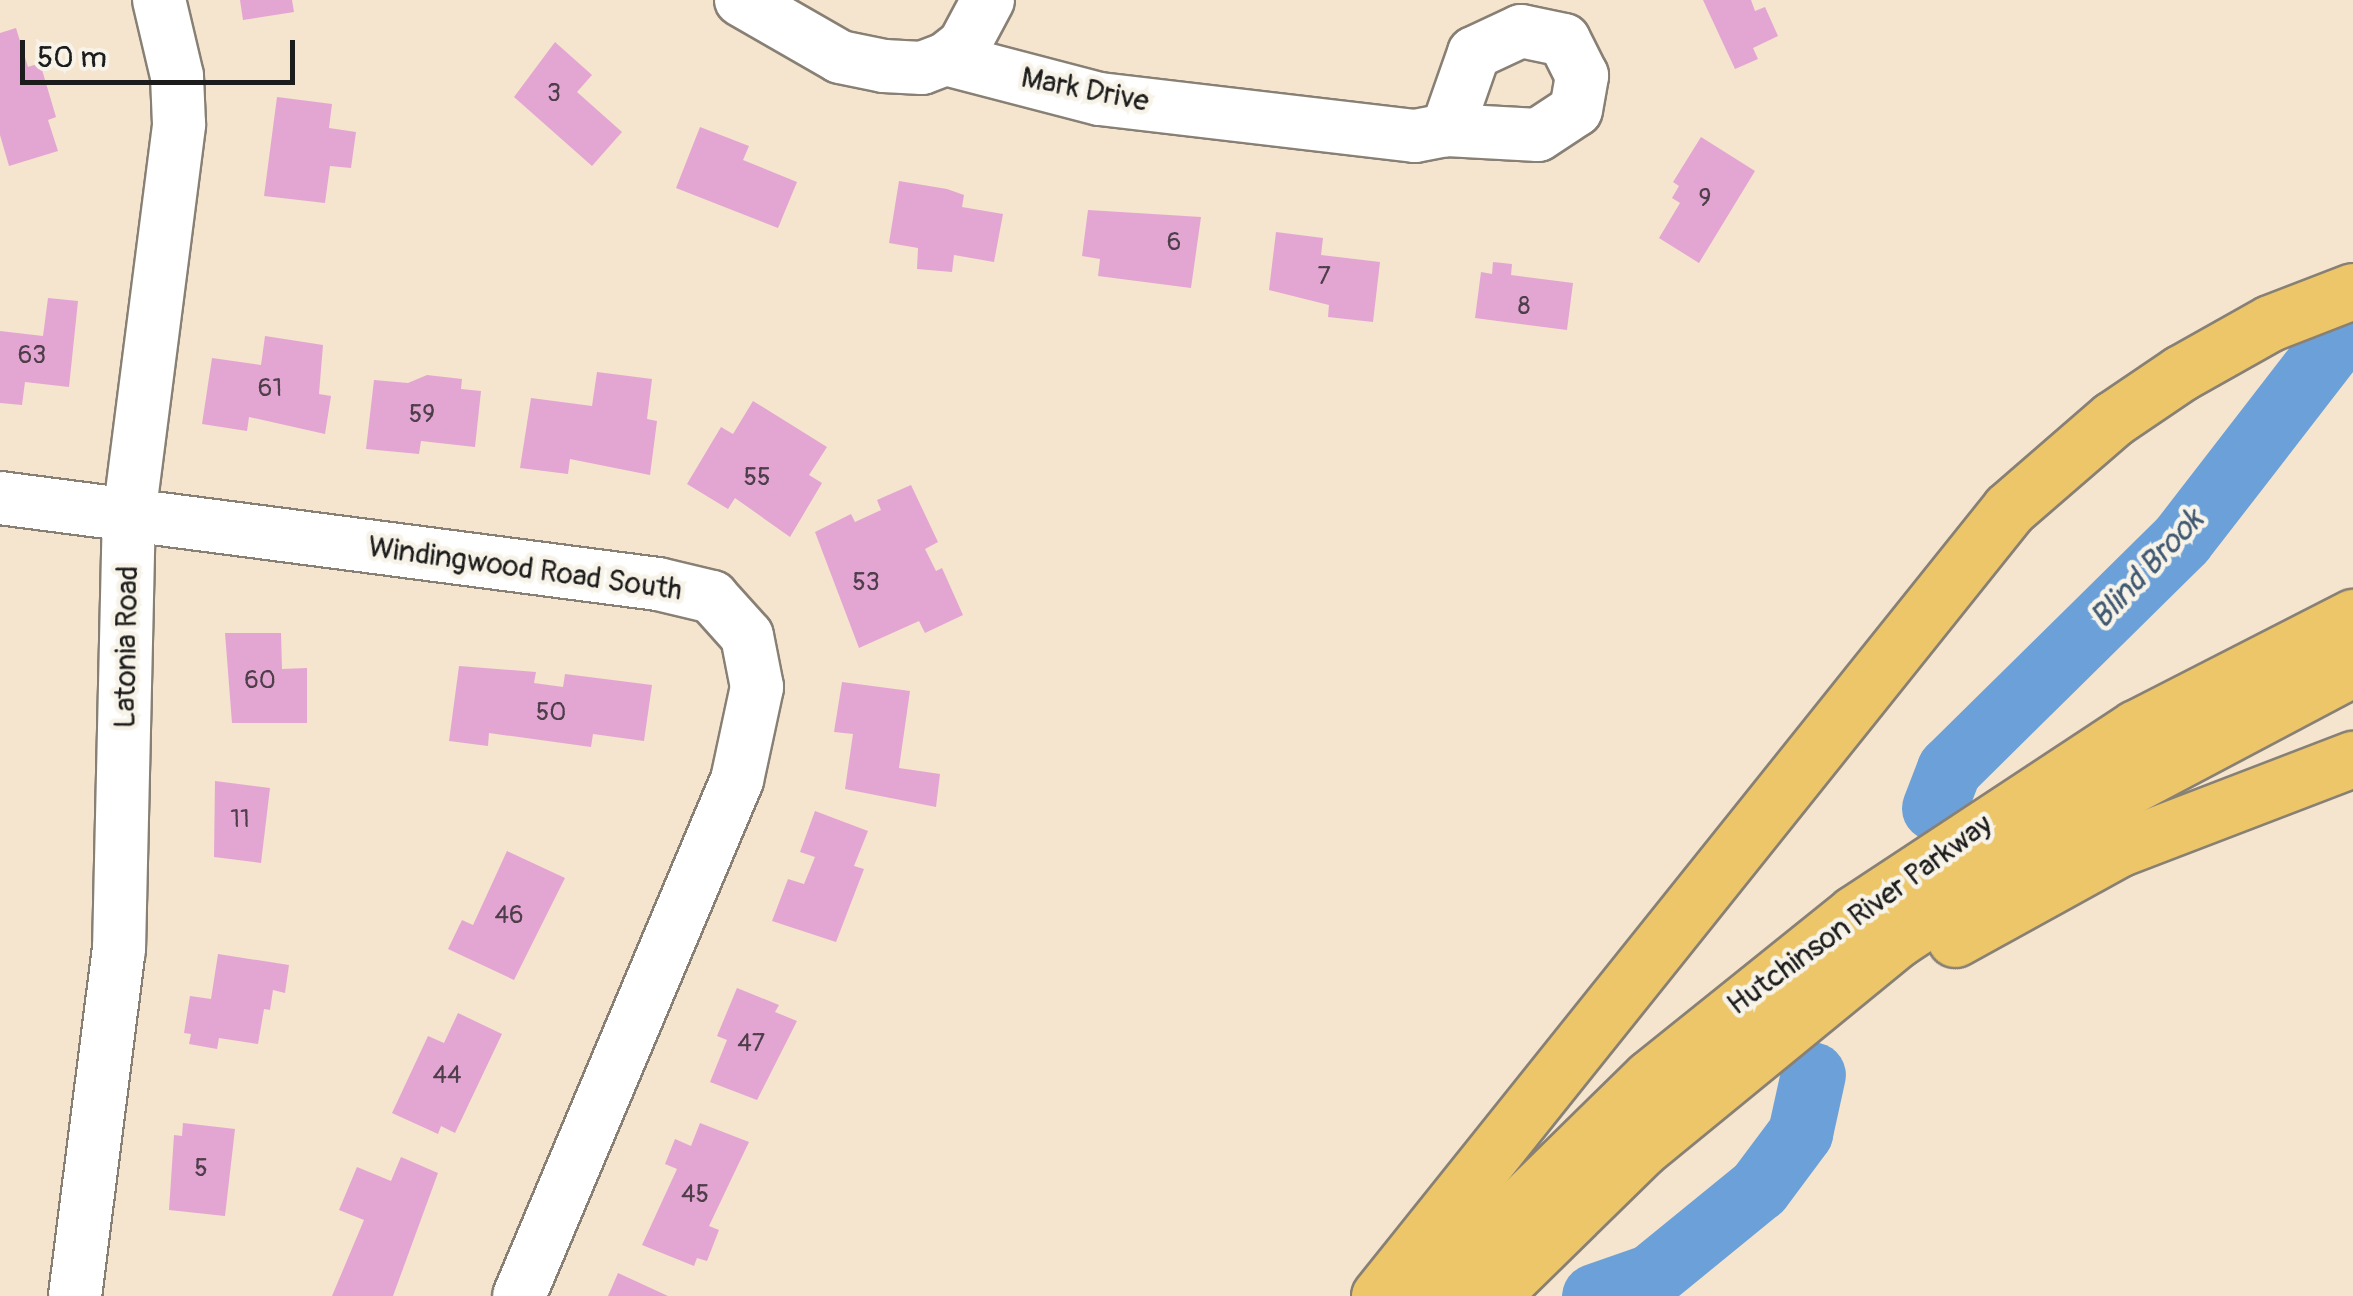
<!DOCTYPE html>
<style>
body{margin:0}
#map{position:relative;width:2353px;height:1296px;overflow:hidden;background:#f5e4ce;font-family:Pangolin,sans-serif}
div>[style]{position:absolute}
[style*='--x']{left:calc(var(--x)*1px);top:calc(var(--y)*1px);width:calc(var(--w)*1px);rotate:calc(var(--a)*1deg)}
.river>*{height:65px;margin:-32.5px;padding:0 32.5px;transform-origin:32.5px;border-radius:32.5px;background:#6ba1d8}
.building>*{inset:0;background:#e3a6d3}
.roads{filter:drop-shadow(2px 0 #888075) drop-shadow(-2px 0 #888075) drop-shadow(0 2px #888075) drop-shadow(0 -2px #888075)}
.minor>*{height:52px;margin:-26px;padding:0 26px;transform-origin:26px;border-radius:26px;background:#fff}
.highway>*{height:55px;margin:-27.5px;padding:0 27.5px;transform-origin:27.5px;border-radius:27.5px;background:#ecc669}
span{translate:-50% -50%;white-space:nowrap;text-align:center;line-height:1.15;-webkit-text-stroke:9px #f7f3e8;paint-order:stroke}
.number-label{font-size:25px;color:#4e3e4a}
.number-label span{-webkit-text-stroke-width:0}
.street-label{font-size:30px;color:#1c1c1c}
.water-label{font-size:32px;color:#405871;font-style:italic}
.scale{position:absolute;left:20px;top:40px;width:275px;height:45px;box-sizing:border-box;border:5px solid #1c1c1c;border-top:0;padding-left:12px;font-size:30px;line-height:35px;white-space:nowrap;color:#1c1c1c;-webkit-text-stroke:8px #f7f3e8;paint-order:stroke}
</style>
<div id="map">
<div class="river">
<i style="--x:1934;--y:808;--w:42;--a:-69"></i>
<i style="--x:1949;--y:769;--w:327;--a:-44.6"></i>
<i style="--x:2182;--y:539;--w:278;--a:-52.3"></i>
<i style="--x:1594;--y:1296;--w:60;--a:-19.3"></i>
<i style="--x:1651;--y:1276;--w:139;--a:-39.2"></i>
<i style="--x:1759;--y:1188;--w:69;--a:-53.3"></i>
<i style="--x:1800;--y:1133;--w:60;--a:-77.6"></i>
</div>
<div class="building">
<i style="clip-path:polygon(240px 0,292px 0,294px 12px,243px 20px)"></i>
<i style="clip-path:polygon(1703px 0,1751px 0,1755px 11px,1765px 7px,1778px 36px,1753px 48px,1758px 59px,1735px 69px)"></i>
<i style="clip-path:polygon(16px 28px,28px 67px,40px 63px,56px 117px,48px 120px,58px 151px,9px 166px,0 135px,0 33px)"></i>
<i style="clip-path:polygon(555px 42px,592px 75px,577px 92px,622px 132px,592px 166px,514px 97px)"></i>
<i style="clip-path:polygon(277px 97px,332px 104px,329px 128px,356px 132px,351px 168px,330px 166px,325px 203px,264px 196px)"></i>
<i style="clip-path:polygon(700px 127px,749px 146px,743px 160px,797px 182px,778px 228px,676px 188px)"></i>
<i style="clip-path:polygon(1701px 137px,1755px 171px,1699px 263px,1659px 238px,1680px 203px,1672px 198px,1679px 186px,1673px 182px)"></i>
<i style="clip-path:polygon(899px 181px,947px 189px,964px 195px,962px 207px,1003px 214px,994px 262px,954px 255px,952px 272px,917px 269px,918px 248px,889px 243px)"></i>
<i style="clip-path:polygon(1088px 210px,1201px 217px,1191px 288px,1098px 276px,1100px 259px,1082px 256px)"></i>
<i style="clip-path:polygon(1276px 232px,1323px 238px,1321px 255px,1380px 262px,1373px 322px,1328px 317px,1329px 305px,1269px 290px)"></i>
<i style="clip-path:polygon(1493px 262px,1512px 264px,1511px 275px,1573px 283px,1567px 330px,1475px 318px,1481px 272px,1492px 274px)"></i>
<i style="clip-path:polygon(48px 298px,78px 301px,69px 387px,25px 382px,22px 405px,0 403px,0 331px,43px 336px)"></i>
<i style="clip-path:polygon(265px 336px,323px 345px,319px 394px,331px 396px,325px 434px,249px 417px,247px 431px,202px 424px,212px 358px,261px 365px)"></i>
<i style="clip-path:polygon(597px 372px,652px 379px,647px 419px,657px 421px,650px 475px,570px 459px,568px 474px,520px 468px,531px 398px,592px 406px)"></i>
<i style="clip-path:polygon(427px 375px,462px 379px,461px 389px,481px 391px,475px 447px,421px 441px,419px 454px,366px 449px,374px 380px,408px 383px)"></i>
<i style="clip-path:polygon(753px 401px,827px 447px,809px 475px,822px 483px,790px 537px,735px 498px,728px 509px,687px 484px,721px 427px,733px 434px)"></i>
<i style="clip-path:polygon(911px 485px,938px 542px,925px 549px,936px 571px,942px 568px,963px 615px,925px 633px,919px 621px,859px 648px,815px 532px,851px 514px,855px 522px,881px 510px,877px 500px)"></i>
<i style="clip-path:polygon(225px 633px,281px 633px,282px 669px,307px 668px,307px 723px,232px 723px)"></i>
<i style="clip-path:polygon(459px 666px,536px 672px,534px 683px,563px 687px,565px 674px,652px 685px,644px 741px,593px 734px,591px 747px,489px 733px,488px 746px,449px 741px)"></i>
<i style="clip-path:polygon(842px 682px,910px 691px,899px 768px,940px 774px,936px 807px,845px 789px,853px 734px,834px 732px)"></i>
<i style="clip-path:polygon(215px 781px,270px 788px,261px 863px,214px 857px)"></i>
<i style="clip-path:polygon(815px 811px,868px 831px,854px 866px,864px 869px,836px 942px,772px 921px,788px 879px,804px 884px,815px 857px,800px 852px)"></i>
<i style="clip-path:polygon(507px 851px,565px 878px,514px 980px,448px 949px,462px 920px,473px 925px)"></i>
<i style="clip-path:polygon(218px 954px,289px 965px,285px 993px,273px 990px,270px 1010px,264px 1009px,258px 1044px,219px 1038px,217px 1049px,189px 1044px,191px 1034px,184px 1033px,190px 996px,211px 999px)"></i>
<i style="clip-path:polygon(737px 988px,779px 1005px,775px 1012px,797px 1021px,757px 1100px,710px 1082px,727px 1040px,717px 1036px)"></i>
<i style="clip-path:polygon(458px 1013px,502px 1034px,455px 1133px,441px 1126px,438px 1134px,392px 1113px,428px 1036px,444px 1043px)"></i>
<i style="clip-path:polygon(183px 1123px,235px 1129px,225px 1216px,169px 1210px,174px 1135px,182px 1136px)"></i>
<i style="clip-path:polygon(700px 1123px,749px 1142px,709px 1226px,719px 1230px,707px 1261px,697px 1258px,694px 1266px,642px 1245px,677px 1169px,665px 1164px,675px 1139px,691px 1146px)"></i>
<i style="clip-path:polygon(401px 1157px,438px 1173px,393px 1296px,332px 1296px,364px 1220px,339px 1210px,357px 1167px,391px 1181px)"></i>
<i style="clip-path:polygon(618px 1273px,668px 1296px,608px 1296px)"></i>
</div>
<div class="roads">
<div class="minor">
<i style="--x:741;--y:0;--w:114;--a:29.9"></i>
<i style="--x:840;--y:57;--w:45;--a:11.6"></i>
<i style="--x:884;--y:66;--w:38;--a:3"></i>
<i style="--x:922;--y:68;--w:26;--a:-21"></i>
<i style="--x:946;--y:59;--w:159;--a:14.6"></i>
<i style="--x:1100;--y:99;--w:317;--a:6.7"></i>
<i style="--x:1415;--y:136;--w:33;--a:-11"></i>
<i style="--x:1447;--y:130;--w:91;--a:3.1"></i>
<i style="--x:1538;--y:135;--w:45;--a:-33.3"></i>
<i style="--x:1576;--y:110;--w:35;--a:-80"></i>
<i style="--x:1582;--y:76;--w:40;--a:-116.6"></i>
<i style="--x:1564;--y:40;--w:44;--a:-168.2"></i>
<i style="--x:1521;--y:31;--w:52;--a:154.9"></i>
<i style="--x:1474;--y:53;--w:82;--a:109.3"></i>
<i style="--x:946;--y:59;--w:23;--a:-38"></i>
<i style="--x:964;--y:45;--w:51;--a:-61.9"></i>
<i style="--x:0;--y:498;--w:664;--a:7.45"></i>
<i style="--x:658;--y:584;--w:56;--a:13.5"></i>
<i style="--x:712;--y:597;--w:52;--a:48.1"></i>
<i style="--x:747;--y:636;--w:52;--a:78.9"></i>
<i style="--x:757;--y:687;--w:95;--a:102.1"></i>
<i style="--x:737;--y:780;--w:560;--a:112.9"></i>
<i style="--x:75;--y:1296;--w:349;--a:-82.8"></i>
<i style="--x:119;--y:950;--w:434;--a:-88.7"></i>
<i style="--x:129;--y:516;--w:395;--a:-82.7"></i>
<i style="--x:179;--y:124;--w:48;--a:-92.4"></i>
<i style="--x:177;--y:76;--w:78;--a:-103.3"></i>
</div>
<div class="highway">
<i style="--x:1955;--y:939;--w:186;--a:-28.9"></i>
<i style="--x:2118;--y:849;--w:252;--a:-21"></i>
<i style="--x:1379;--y:1296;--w:1008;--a:-51.32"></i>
<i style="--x:2009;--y:509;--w:138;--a:-40.9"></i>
<i style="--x:2113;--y:419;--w:82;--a:-34.1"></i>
<i style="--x:2181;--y:373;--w:102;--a:-29.3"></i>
<i style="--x:2270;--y:323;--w:89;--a:-21.1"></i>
<i style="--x:1428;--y:1296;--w:311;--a:-44.5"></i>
<i style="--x:1650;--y:1078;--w:263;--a:-38.8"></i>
<i style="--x:1855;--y:913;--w:336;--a:-33.4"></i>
<i style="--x:2136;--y:728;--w:244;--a:-27.1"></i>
<i style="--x:1491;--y:1296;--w:210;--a:-44.4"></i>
<i style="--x:1641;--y:1149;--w:332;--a:-39.3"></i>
<i style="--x:1898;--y:939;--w:268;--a:-33.6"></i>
<i style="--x:2121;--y:791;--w:263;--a:-27.9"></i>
</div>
</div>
<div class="number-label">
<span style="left:554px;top:94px">3</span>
<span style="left:1705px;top:199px">9</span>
<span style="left:1174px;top:243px">6</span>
<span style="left:1324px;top:277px">7</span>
<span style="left:1524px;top:307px">8</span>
<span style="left:32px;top:356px">63</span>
<span style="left:270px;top:389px">61</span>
<span style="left:422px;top:415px">59</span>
<span style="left:757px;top:478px">55</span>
<span style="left:866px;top:583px">53</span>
<span style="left:260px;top:681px">60</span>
<span style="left:551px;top:713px">50</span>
<span style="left:240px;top:820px">11</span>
<span style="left:509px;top:916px">46</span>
<span style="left:751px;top:1044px">47</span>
<span style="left:447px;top:1076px">44</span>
<span style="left:201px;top:1169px">5</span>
<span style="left:695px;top:1195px">45</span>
</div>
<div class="street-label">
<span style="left:1085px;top:90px;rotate:11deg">Mark Drive</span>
<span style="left:525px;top:569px;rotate:8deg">Windingwood Road South</span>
<span style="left:127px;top:647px;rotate:-89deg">Latonia Road</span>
<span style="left:1860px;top:915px;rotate:-36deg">Hutchinson River Parkway</span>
</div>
<div class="water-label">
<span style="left:2147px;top:569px;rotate:-47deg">Blind Brook</span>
</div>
<div class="scale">50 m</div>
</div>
